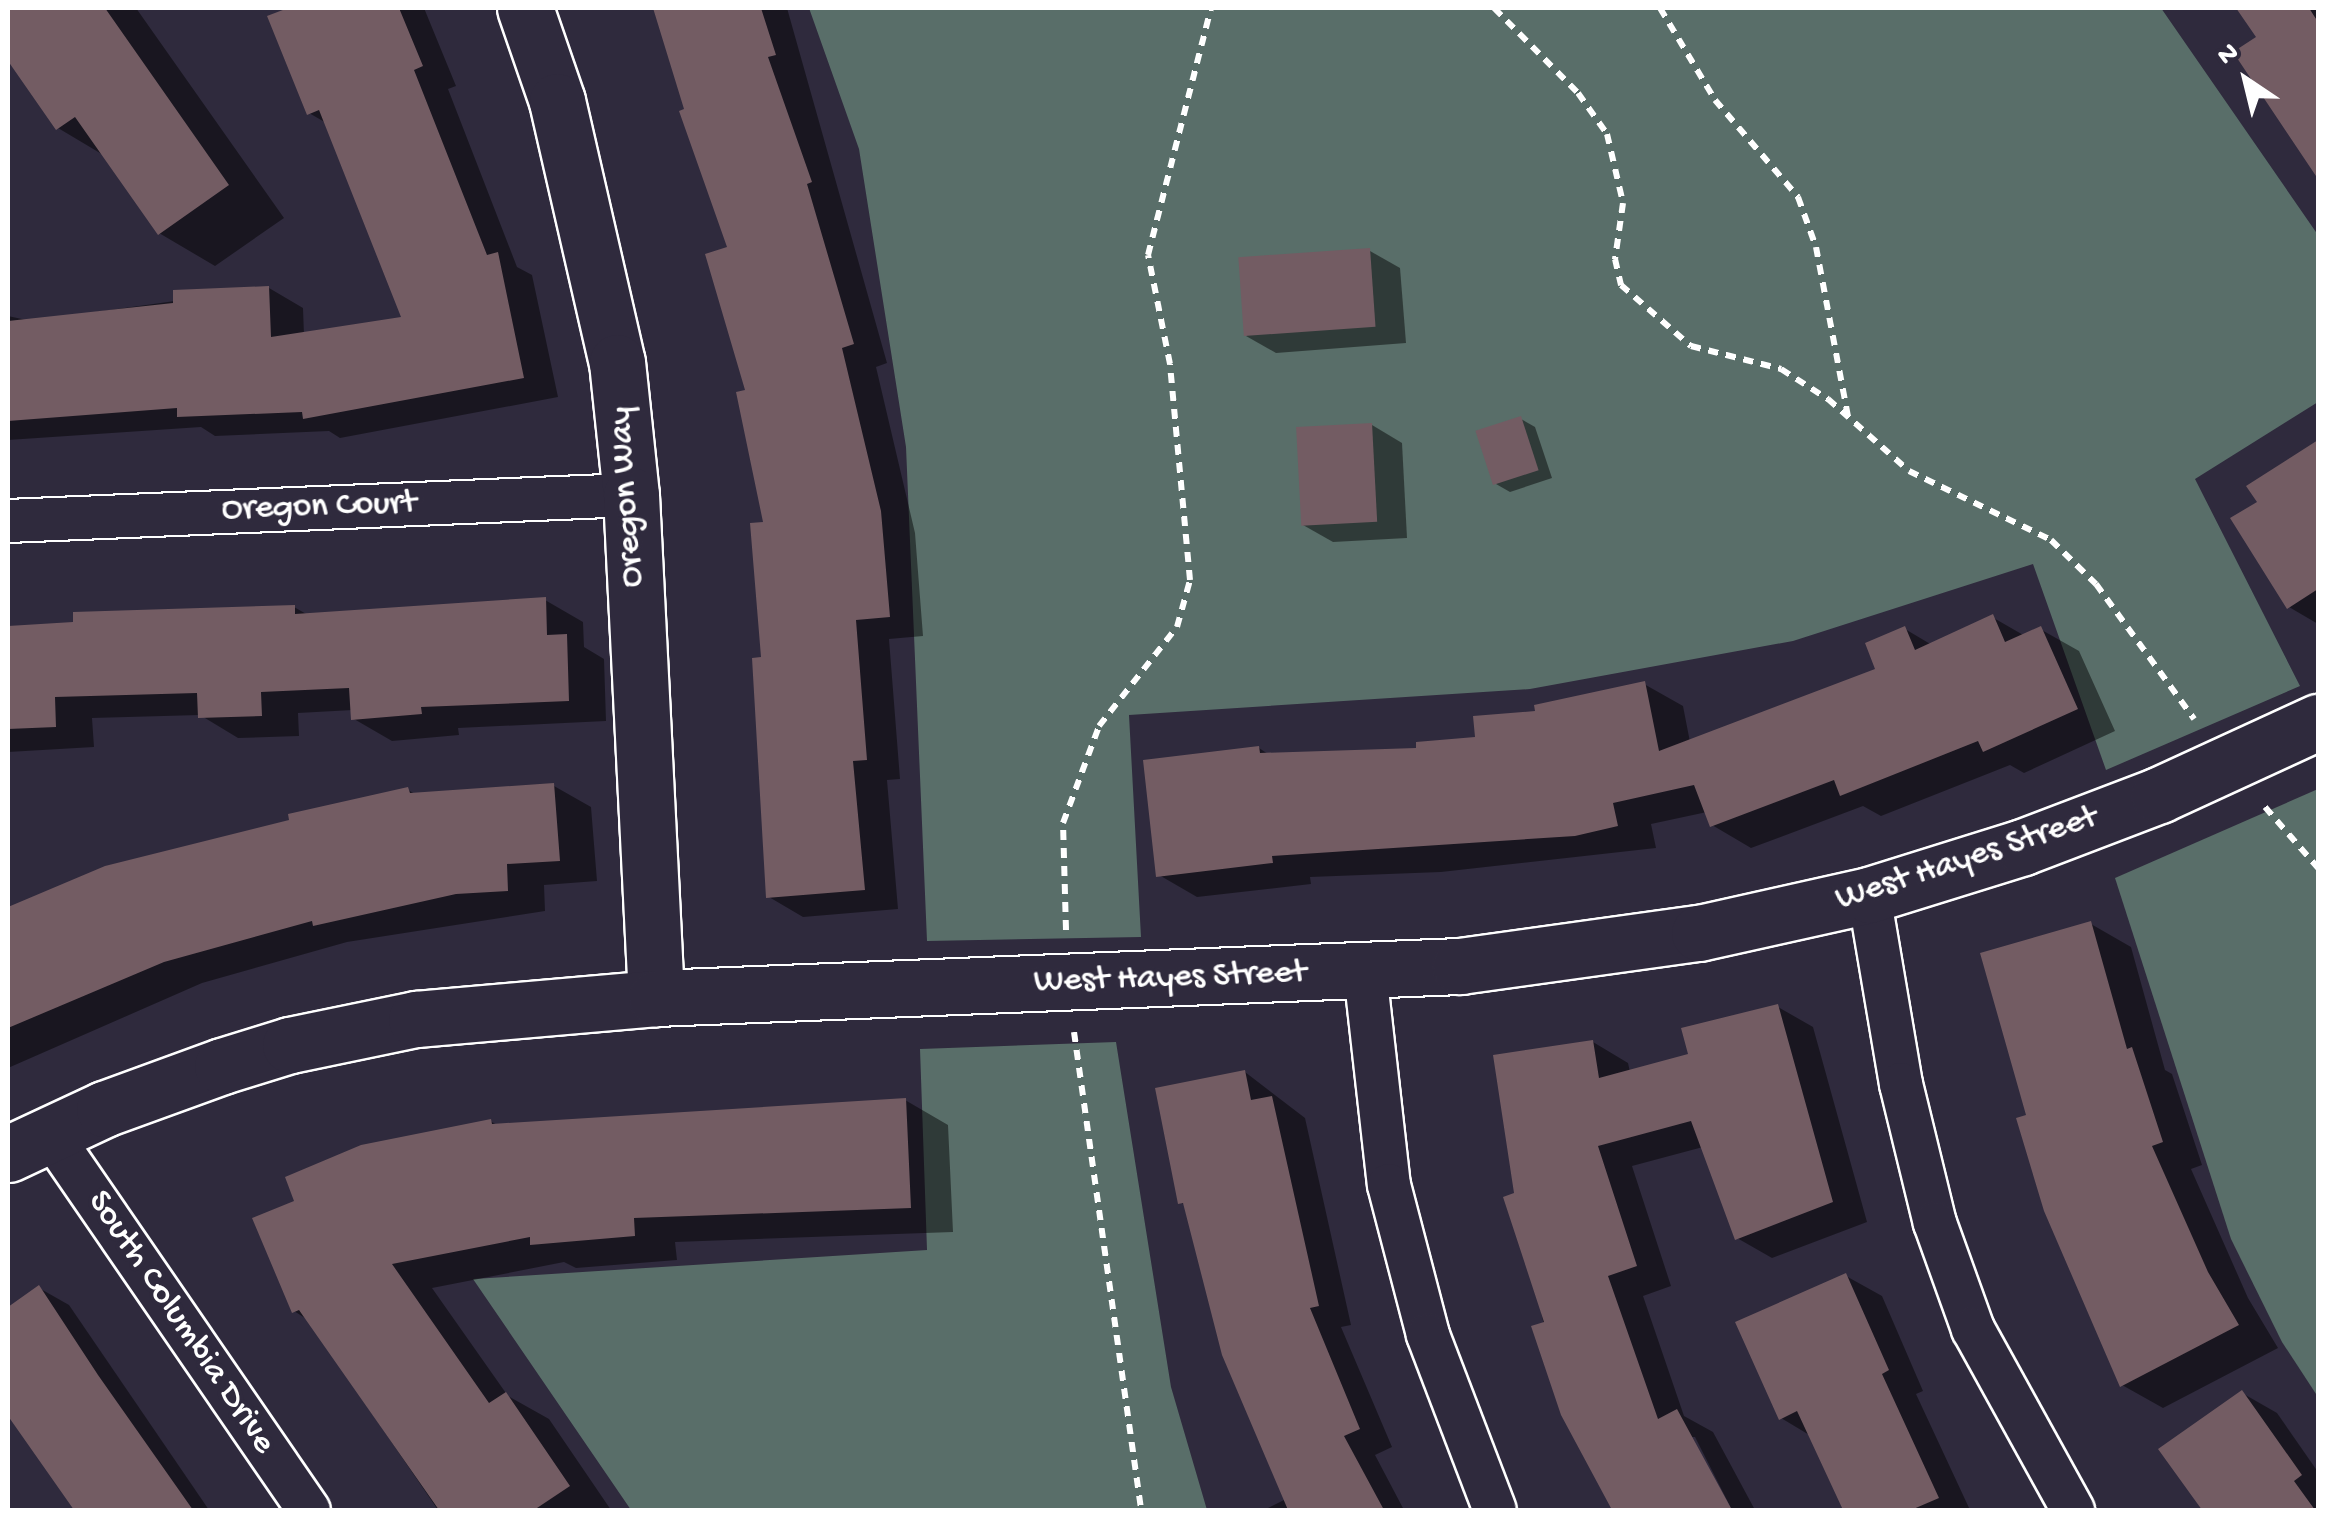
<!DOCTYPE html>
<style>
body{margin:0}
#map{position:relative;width:2326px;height:1518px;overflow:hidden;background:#2f2a3d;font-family:"Gochi Hand",sans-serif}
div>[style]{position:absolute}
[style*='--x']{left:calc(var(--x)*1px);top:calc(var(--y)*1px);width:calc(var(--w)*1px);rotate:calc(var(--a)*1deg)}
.green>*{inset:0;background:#596e69}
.shadow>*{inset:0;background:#0007}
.building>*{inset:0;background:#735c63;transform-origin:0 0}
.path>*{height:6px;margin-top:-3px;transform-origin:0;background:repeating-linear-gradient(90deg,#fff 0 10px,transparent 0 18px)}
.roads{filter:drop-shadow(2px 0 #fff) drop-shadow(-2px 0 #fff) drop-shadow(0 2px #fff) drop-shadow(0 -2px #fff)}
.street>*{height:42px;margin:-21px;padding:0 21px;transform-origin:21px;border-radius:21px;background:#2f2a3d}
.secondary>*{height:55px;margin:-27.5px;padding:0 27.5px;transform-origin:27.5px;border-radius:27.5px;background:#2f2a3d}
span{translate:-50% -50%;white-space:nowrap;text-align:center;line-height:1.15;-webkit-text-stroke:8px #2f2a3d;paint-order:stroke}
.street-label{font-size:35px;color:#fff}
.frame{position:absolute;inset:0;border:10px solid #fff;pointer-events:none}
.north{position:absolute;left:2196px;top:30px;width:100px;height:100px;-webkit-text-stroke:8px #2f2a3d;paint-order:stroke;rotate:325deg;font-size:28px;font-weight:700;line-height:40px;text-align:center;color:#fff}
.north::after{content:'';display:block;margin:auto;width:35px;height:45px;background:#fff;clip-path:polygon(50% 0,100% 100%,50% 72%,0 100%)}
</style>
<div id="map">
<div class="green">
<i style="clip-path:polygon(809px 8px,2161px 8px,2318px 235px,2318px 402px,2195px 479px,2300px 686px,2106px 770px,2033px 564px,1793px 641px,1530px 689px,1129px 715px,1141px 937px,927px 941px,906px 447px,859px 149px)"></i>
<i style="clip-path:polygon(2318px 789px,2318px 1397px,2282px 1342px,2231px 1239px,2115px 878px)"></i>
<i style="clip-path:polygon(1116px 1042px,1171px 1387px,1207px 1510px,631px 1510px,473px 1279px,927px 1250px,920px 1049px)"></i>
</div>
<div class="shadow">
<i style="clip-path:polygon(8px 8px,136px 8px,284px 218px,215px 266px,159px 233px,105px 156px,58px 128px,8px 57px)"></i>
<i style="clip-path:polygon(294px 8px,424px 8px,456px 86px,448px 89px,517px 267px,532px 275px,558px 397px,340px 438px,329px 431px,215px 436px,201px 427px,8px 440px,8px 316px,31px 321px,269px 288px,303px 308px,304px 335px,404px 319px,328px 124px,309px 113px,270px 18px)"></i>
<i style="clip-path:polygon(656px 8px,787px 8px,887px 363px,876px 367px,915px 533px,923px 636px,889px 639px,900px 779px,887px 780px,898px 909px,803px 917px,769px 897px,766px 524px,730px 249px)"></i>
<i style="clip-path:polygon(2239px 8px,2318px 8px,2318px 158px,2300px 147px,2260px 38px)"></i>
<i style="clip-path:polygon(1370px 251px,1400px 268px,1406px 343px,1276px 353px,1246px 336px)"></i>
<i style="clip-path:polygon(1521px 419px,1535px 427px,1552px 478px,1510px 492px,1496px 484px)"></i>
<i style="clip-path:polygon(1372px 425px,1402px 443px,1407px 538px,1333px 542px,1303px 525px)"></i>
<i style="clip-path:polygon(2312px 447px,2318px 450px,2318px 624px,2289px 607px,2260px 503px)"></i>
<i style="clip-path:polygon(545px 600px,583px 622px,584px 647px,604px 659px,606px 721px,458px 728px,459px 735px,392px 741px,354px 719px,353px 710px,298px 713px,299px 736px,238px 738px,200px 715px,92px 718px,94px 747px,8px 752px,8px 629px,294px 607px,308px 615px)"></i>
<i style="clip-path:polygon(1992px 617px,2025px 636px,2040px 629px,2079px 651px,2115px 731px,2024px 773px,2010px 765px,1881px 816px,1863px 806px,1751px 848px,1712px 825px,1707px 812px,1651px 824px,1656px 848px,1441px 872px,1310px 877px,1311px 884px,1197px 897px,1159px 875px,1259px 748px,1271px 756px,1419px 750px,1478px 740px,1538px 714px,1644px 684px,1683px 706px,1690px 742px,1879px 671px,1905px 629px,1932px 645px)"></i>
<i style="clip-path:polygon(554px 786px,591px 807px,597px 881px,544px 885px,545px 911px,347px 942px,202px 983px,8px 1068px,8px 914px,106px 868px,408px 790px,417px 795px)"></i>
<i style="clip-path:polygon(2091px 924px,2131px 947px,2165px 1070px,2172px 1074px,2202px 1165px,2191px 1169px,2248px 1298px,2278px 1348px,2163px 1408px,2122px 1385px,2029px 1116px)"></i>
<i style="clip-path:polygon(1778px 1007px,1813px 1027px,1867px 1222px,1772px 1258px,1737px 1238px,1703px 1147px,1632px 1166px,1671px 1286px,1643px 1296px,1684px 1416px,1713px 1432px,1755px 1510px,1732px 1510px,1695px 1437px,1690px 1437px,1729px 1510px,1615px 1510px,1563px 1414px,1516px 1195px,1593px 1042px,1628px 1063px,1630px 1072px,1691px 1056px)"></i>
<i style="clip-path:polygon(1245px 1072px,1305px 1118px,1351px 1325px,1341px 1327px,1392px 1447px,1375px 1455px,1404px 1510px,1264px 1510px,1286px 1499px,1187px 1206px,1180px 1202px)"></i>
<i style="clip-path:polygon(905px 1100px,948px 1125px,953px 1232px,675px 1242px,677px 1260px,576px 1268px,564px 1262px,432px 1288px,508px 1396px,549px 1419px,611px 1510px,438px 1510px,308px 1320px,294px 1311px,490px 1121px,499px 1126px)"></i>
<i style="clip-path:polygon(1846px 1276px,1882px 1296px,1923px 1391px,1916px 1394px,1970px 1510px,1846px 1510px,1811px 1436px,1781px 1418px)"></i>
<i style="clip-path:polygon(39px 1288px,69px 1305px,209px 1510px,76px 1510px,8px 1415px,8px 1310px)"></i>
<i style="clip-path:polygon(2242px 1393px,2277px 1413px,2318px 1472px,2318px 1510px,2202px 1510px,2162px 1449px)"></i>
</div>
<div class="building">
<i style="clip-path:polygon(8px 8px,105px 8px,229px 185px,158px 235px,75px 117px,56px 130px,8px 61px)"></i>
<i style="clip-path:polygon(288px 8px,399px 8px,423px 66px,414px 70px,487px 255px,498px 252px,524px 378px,303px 419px,302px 412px,177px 417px,177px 408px,8px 421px,8px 321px,173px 303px,173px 290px,269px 286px,271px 337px,401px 317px,319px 110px,307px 115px,267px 16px)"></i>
<i style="clip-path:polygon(653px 8px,761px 8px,776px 55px,768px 57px,812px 182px,807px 184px,854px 344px,842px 348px,881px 511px,890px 617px,856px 620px,867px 760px,853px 761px,865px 890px,766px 898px,752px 658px,761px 657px,750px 523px,763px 522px,736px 392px,745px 390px,705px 254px,727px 247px,679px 111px,684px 109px)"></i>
<i style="clip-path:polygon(2236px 8px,2309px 8px,2318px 22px,2318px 179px,2233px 52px,2256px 37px)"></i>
<i style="left:1370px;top:248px;width:79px;height:132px;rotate:86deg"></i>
<i style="left:1521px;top:416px;width:57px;height:48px;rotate:72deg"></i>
<i style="left:1372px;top:423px;width:99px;height:76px;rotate:87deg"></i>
<i style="clip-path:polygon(2318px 440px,2318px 589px,2287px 609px,2230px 518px,2257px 502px,2246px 486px)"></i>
<i style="clip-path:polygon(546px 597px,547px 635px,567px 634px,569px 701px,421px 707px,422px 714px,351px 720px,349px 688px,261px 692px,262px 716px,198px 718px,197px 693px,55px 697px,56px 727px,8px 729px,8px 626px,73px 622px,73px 612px,295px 605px,295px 614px)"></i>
<i style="clip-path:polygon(1993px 614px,2005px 642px,2041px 626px,2078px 709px,1983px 752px,1978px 741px,1840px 796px,1834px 780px,1710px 827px,1694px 785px,1613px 803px,1618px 826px,1575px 836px,1272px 856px,1273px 863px,1156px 877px,1143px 760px,1259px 746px,1260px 753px,1416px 748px,1416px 742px,1475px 737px,1473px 716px,1535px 711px,1534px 705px,1645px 681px,1659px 751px,1875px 669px,1865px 643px,1905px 626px,1915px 650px)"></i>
<i style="clip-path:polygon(554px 783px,560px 861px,507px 864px,508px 891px,456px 894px,313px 926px,312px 921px,164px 962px,8px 1028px,8px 907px,105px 866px,289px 820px,288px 814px,408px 787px,410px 793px)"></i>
<i style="clip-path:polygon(2091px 921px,2127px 1049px,2132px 1047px,2163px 1142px,2152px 1146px,2208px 1272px,2239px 1325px,2120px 1387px,2044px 1211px,2016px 1118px,2026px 1115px,1980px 953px)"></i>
<i style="clip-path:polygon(1778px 1004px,1833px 1202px,1735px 1240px,1691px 1121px,1598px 1146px,1637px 1266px,1608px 1276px,1658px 1419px,1677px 1409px,1732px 1510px,1612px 1510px,1561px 1415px,1531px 1326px,1544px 1322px,1503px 1197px,1514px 1193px,1493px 1055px,1593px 1040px,1599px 1078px,1688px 1054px,1681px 1028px)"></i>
<i style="clip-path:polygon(1245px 1070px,1251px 1100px,1272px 1096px,1319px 1306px,1310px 1308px,1360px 1429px,1344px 1436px,1384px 1510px,1288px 1510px,1222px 1355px,1183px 1203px,1178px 1204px,1155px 1088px)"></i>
<i style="clip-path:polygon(906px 1098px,911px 1208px,634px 1218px,635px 1236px,530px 1245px,530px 1237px,392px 1264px,489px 1403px,506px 1392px,570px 1486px,534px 1510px,439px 1510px,299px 1310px,292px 1313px,252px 1218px,294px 1201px,285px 1177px,361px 1145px,491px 1119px,492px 1124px)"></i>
<i style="clip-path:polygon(1846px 1273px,1889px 1370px,1882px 1374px,1939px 1498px,1911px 1510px,1843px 1510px,1797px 1411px,1779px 1420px,1735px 1322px)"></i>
<i style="clip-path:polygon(39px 1285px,98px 1375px,193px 1510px,74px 1510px,8px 1416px,8px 1307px)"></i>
<i style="clip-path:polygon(2242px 1390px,2302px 1475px,2294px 1481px,2315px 1510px,2202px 1510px,2158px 1449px)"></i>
</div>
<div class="path">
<i style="--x:1494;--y:8;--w:120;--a:45.3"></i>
<i style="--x:1578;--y:93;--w:50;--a:54.7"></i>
<i style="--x:1607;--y:134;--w:71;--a:76.9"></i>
<i style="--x:1623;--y:203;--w:57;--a:98.1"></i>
<i style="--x:1615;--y:259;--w:27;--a:77"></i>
<i style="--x:1621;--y:285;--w:93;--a:41.1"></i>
<i style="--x:1691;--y:346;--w:93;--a:14.3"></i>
<i style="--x:1781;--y:369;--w:56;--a:32.6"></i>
<i style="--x:1828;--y:399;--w:108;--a:41.6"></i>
<i style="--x:1909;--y:471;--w:158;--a:25.9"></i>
<i style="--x:2051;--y:540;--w:63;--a:44.4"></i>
<i style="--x:2096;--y:584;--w:167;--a:54"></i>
<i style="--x:1660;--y:8;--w:107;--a:59.1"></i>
<i style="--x:1715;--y:100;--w:128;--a:49.4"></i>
<i style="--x:1798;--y:197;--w:53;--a:70.2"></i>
<i style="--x:1816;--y:247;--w:172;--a:79.3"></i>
<i style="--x:2265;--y:807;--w:81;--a:49"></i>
<i style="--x:1066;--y:930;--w:107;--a:-91.6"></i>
<i style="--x:1063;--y:823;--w:103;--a:-69.6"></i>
<i style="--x:1099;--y:726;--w:126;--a:-51.8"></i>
<i style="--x:1177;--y:627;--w:49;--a:-74.5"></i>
<i style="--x:1190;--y:580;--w:217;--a:-95.3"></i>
<i style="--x:1170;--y:364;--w:111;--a:-101.4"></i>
<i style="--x:1148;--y:255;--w:255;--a:-75.7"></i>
<i style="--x:1074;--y:1032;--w:483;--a:82"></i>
</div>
<div class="roads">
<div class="street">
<i style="--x:8;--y:521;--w:624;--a:-2.39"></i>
<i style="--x:1869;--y:895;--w:192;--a:80.4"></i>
<i style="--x:1901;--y:1084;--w:143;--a:76.3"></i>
<i style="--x:1935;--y:1223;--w:113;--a:70.3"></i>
<i style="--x:1973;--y:1329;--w:207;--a:61.1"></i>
<i style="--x:1365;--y:972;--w:214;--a:83.6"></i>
<i style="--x:1389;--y:1185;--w:155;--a:75.4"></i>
<i style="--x:1428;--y:1335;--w:187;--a:69.1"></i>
<i style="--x:51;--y:1135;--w:455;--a:55.5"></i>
</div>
<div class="secondary">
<i style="--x:525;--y:8;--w:98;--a:71"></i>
<i style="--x:557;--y:101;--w:268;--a:77.1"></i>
<i style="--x:617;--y:362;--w:134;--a:84"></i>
<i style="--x:631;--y:495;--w:504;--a:87.15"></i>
<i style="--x:8;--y:1154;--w:106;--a:-25.1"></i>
<i style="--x:104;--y:1109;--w:126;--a:-20"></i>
<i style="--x:222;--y:1066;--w:71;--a:-17.2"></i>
<i style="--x:290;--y:1045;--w:129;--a:-11.7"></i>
<i style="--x:416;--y:1019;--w:241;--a:-5"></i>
<i style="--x:656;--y:998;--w:805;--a:-2.28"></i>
<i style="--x:1460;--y:966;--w:241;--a:-7.9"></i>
<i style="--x:1699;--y:933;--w:174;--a:-12.6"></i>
<i style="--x:1869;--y:895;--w:161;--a:-17.3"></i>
<i style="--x:2023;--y:847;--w:146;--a:-20.9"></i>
<i style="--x:2159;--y:795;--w:175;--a:-24.7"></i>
</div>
</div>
<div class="street-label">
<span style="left:628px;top:497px;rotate:-94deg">Oregon Way</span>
<span style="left:319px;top:508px;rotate:-2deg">Oregon Court</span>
<span style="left:1967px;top:860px;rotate:-18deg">West Hayes Street</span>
<span style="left:1170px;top:979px;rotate:-2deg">West Hayes Street</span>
<span style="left:180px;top:1323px;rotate:56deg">South Columbia Drive</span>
</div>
<div class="frame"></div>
<div class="north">N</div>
</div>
